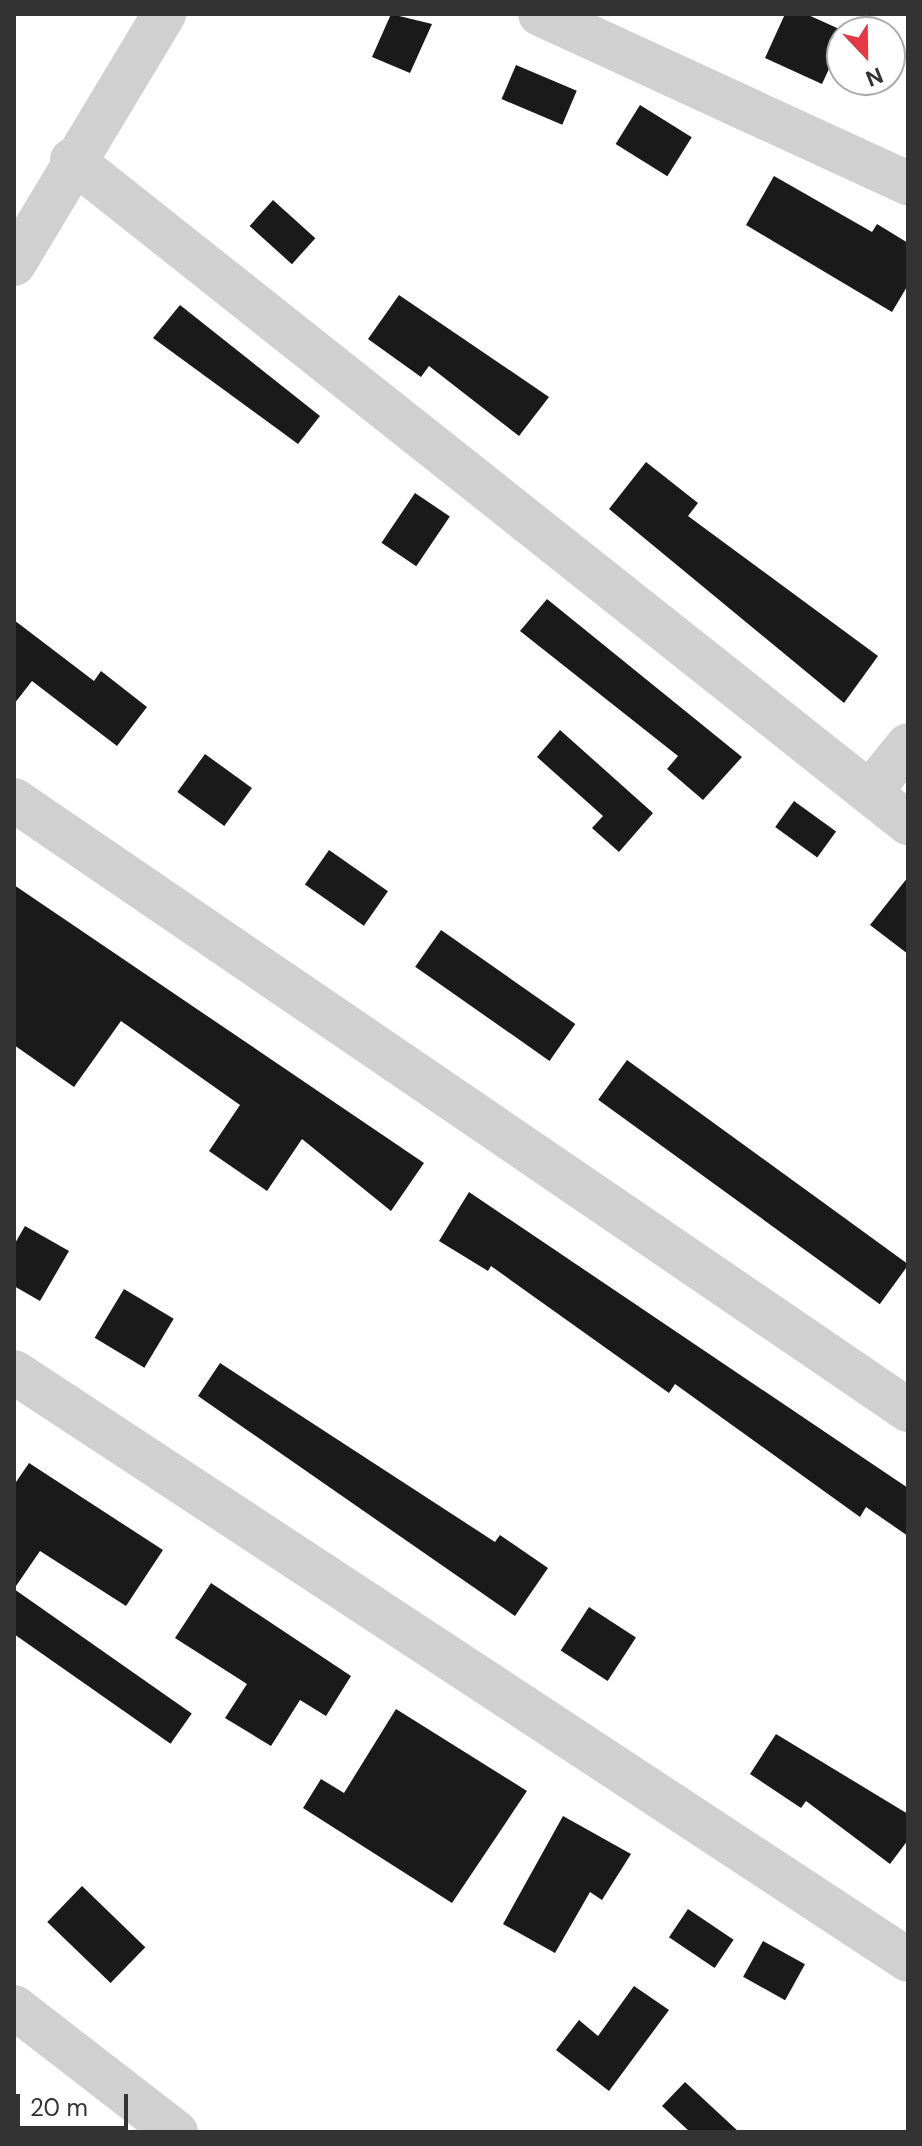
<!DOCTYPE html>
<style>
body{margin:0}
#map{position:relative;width:922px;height:2146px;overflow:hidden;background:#fff;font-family:"DM Sans",sans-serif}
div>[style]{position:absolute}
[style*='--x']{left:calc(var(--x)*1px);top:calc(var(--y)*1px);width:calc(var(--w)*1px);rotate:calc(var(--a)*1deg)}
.building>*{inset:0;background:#1a1a1a;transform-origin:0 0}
.minor>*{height:44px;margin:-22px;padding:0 22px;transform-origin:22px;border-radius:22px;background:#d0d0d0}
span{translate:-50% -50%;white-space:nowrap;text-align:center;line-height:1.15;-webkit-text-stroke:8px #fff;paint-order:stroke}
.frame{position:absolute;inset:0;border:16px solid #333;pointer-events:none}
.north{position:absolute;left:826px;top:16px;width:80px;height:80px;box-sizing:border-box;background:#fff;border:2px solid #adadad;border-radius:50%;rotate:158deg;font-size:22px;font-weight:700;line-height:32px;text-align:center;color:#333}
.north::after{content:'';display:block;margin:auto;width:28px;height:36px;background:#e63946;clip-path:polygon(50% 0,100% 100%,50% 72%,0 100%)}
.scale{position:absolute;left:16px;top:2094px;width:112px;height:36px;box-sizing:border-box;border:4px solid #333;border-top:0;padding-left:10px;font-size:24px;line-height:28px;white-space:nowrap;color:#333;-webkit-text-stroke:6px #fff;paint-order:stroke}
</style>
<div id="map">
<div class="building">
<i style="clip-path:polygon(391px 14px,432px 24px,410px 73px,372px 57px)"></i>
<i style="clip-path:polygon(785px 14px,806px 14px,846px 32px,822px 84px,765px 58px)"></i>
<i style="left:516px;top:65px;width:66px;height:37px;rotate:23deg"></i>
<i style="left:640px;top:105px;width:61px;height:46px;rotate:32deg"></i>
<i style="clip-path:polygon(774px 176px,872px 232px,877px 224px,908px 243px,908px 285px,892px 312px,746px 225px)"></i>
<i style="left:273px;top:200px;width:57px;height:35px;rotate:42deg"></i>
<i style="clip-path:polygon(399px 295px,549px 397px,519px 436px,429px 366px,421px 377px,368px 339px)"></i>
<i style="clip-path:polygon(180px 305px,320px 416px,298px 444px,153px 338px)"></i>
<i style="clip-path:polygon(646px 462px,698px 503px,688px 516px,878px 656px,844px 703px,609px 509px)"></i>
<i style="left:415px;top:493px;width:42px;height:60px;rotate:34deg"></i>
<i style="clip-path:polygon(547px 599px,742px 757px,703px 800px,667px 769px,678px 756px,520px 631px)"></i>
<i style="clip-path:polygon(14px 620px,94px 681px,101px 671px,147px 707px,117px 746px,32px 681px,14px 704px)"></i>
<i style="clip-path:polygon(560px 730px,653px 813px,619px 852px,592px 828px,603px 816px,537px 757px)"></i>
<i style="left:205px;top:754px;width:58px;height:47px;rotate:36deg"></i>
<i style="left:794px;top:801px;width:52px;height:32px;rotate:36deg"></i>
<i style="left:329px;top:850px;width:72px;height:42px;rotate:35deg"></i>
<i style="clip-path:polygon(908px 877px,908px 954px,870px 925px)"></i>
<i style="clip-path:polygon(14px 885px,424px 1163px,391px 1211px,302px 1139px,267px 1191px,209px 1151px,240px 1105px,121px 1021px,74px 1087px,14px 1045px)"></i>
<i style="left:441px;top:930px;width:164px;height:45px;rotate:35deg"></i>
<i style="left:627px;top:1060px;width:348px;height:49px;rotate:36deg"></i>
<i style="clip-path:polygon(469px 1192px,908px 1488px,908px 1536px,866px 1507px,860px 1517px,675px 1384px,669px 1393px,491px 1266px,488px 1271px,439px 1241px)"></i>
<i style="clip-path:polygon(25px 1226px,69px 1251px,40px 1301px,14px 1286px,14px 1245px)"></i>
<i style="left:124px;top:1289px;width:58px;height:57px;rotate:31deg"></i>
<i style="clip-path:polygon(220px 1363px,495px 1542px,500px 1535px,548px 1568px,515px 1616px,198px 1396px)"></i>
<i style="clip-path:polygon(29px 1463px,163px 1550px,126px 1606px,40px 1551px,14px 1589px,14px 1485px)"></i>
<i style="clip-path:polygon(211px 1583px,351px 1676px,326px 1716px,300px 1700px,271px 1746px,225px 1718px,247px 1684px,175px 1638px)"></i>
<i style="left:14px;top:1589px;width:217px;height:37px;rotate:35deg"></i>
<i style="left:589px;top:1607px;width:56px;height:52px;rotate:33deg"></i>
<i style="clip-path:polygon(396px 1709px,527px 1791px,452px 1903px,303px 1808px,321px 1779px,344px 1793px)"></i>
<i style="clip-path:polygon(776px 1734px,908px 1814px,908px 1840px,890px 1864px,806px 1801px,801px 1808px,750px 1774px)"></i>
<i style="clip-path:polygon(563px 1816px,631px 1854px,602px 1900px,590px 1892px,555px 1953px,503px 1924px)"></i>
<i style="left:82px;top:1886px;width:88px;height:50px;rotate:44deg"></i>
<i style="left:688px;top:1909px;width:55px;height:34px;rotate:34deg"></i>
<i style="left:763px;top:1941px;width:48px;height:41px;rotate:29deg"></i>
<i style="clip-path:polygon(634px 1986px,669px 2010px,609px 2091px,556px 2050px,579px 2020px,598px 2036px)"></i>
<i style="clip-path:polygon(685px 2082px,739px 2132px,690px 2132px,662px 2106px)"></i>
</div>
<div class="minor">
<i style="--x:540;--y:14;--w:405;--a:24.7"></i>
<i style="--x:72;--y:160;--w:1067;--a:38.42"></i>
<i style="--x:14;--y:264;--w:292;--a:-59"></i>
<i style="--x:870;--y:792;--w:60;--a:-51"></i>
<i style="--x:14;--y:800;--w:1082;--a:34.31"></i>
<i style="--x:14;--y:1372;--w:1070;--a:33.33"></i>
<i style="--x:14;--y:2007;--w:205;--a:37.7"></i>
</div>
<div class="frame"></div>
<div class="north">N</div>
<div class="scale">20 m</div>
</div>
